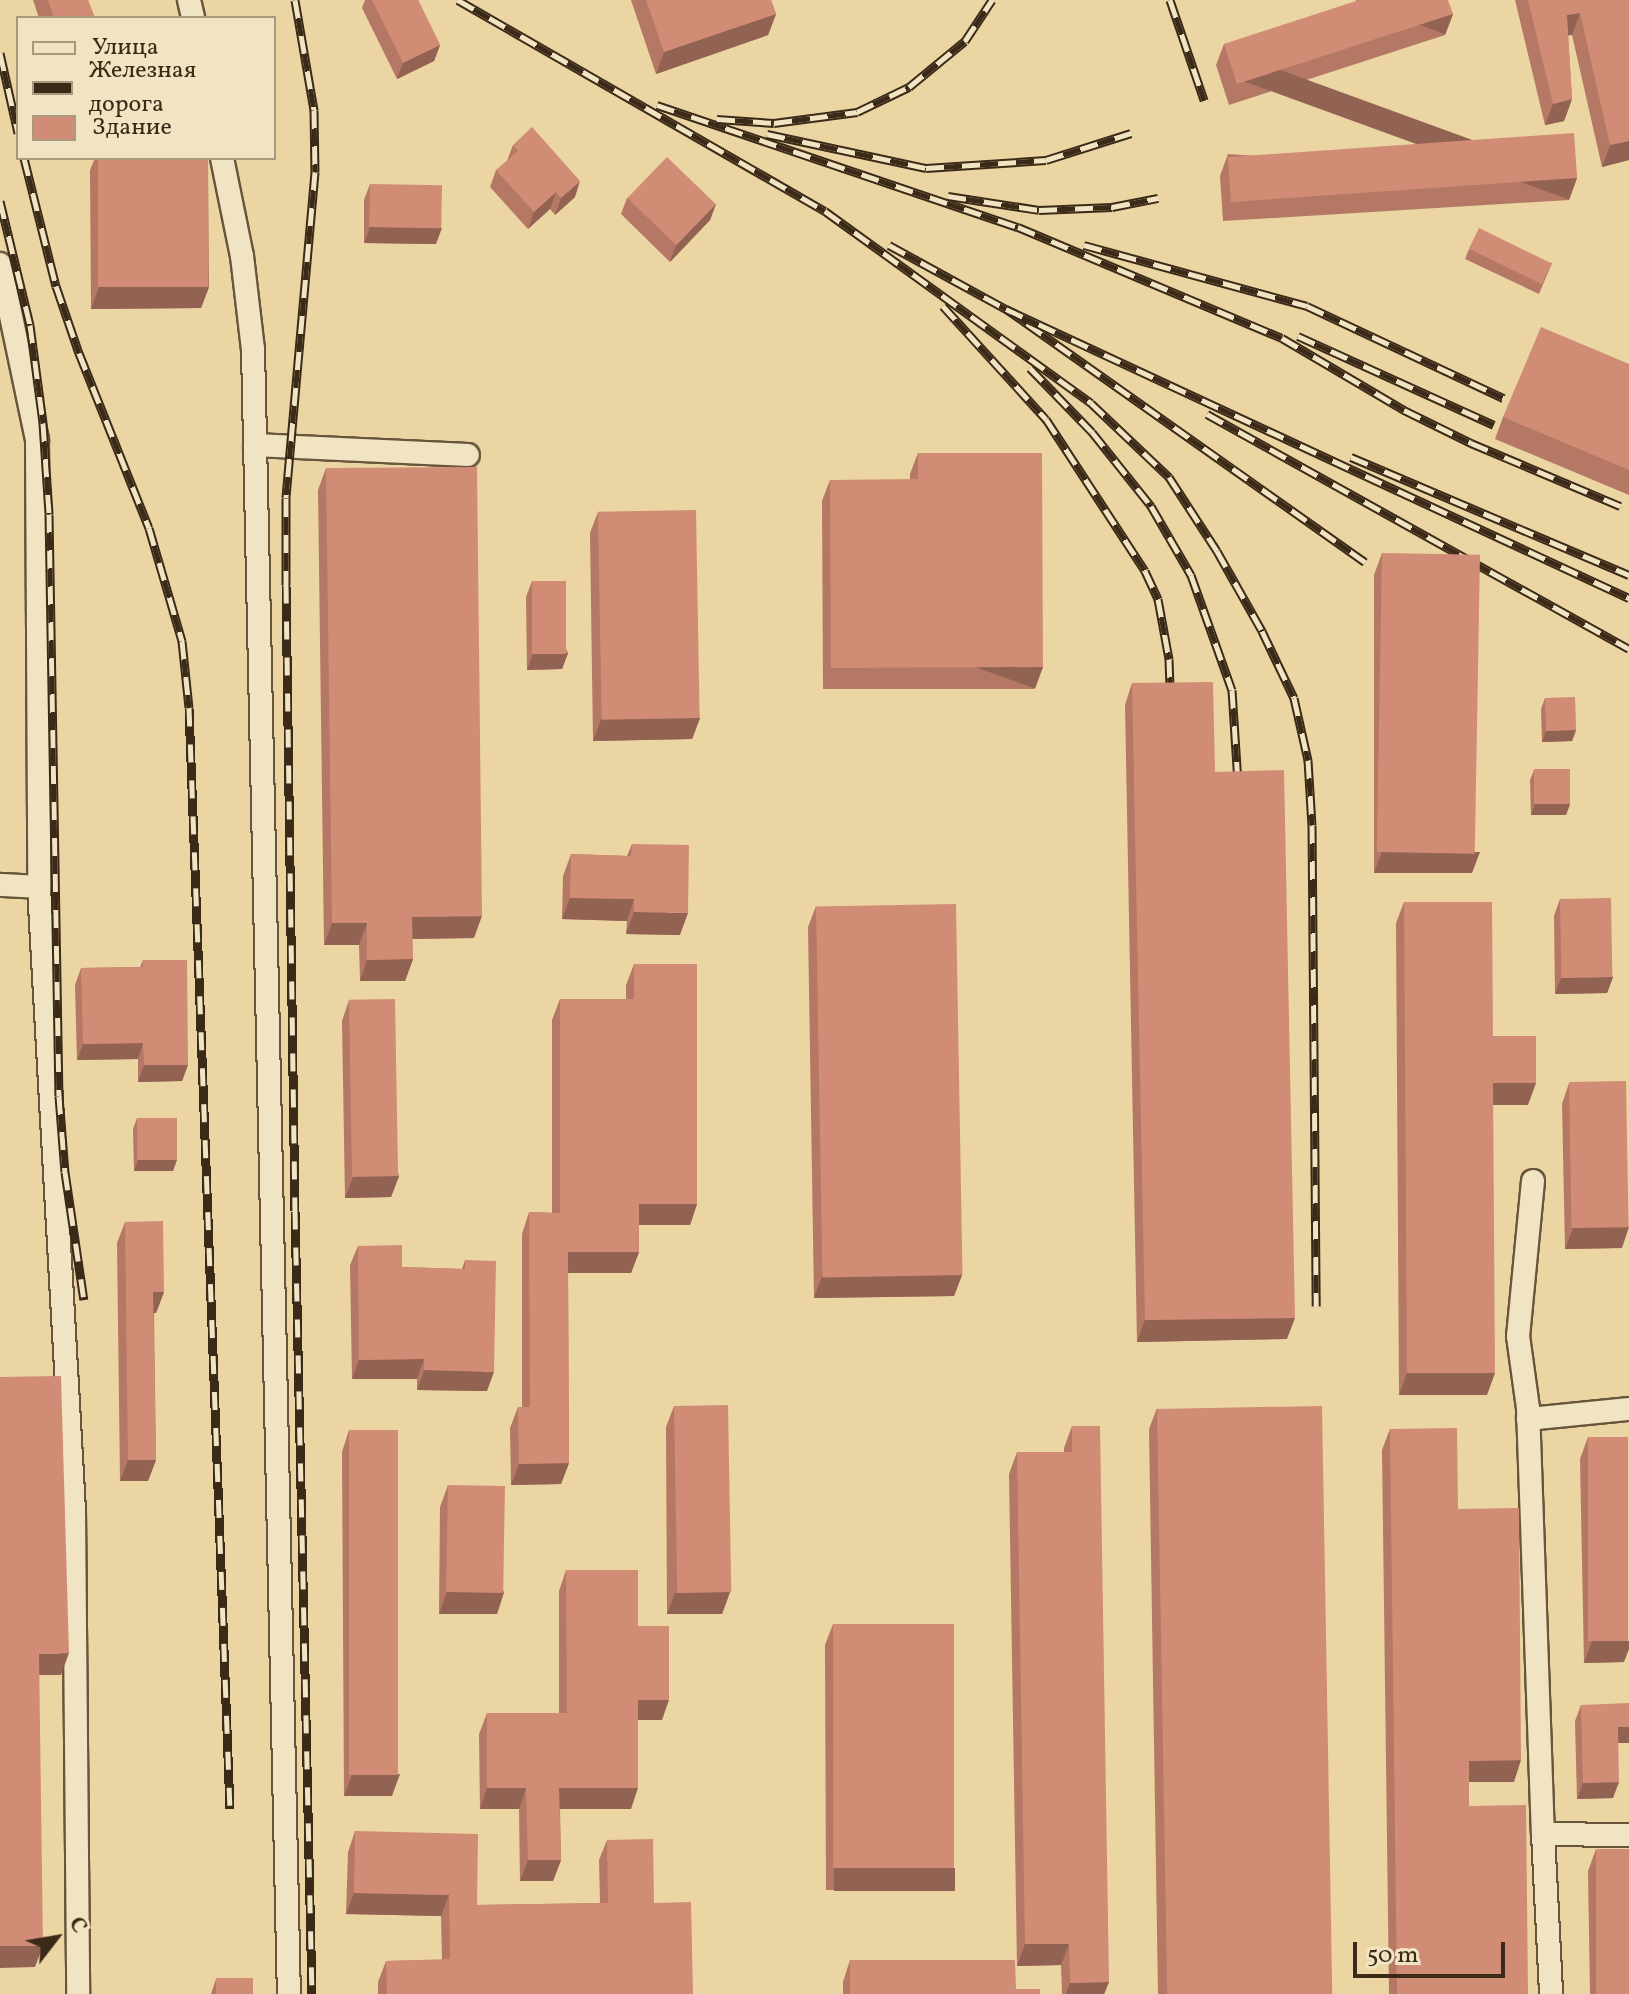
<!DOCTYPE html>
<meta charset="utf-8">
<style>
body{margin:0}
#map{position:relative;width:1629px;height:1994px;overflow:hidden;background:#ead5a3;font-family:Vollkorn,serif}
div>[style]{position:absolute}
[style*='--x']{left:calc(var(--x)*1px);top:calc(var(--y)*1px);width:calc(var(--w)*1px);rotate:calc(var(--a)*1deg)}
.roads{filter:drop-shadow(2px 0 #68553b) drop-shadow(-2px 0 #68553b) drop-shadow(0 2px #68553b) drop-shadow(0 -2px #68553b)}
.minor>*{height:22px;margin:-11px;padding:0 11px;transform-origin:11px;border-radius:11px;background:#f1e4c3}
.rail>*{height:9px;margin-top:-4.5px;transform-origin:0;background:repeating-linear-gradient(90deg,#f1e4c3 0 18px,#3c2a18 0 36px);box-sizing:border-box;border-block:2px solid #3c2a18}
.wall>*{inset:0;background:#b47865}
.shaded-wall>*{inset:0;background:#926253;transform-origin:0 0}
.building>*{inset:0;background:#d18c76;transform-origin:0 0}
span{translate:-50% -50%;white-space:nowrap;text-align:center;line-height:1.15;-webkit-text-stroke:7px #f1e4c3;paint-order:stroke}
.legend{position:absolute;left:16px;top:16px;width:260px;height:144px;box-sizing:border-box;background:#f1e4c3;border:2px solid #a99a7f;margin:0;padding:10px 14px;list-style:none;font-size:24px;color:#3c2a18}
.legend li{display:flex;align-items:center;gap:16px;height:40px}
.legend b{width:40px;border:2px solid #a99a7f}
.north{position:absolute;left:16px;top:1898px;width:80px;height:80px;-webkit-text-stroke:6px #f1e4c3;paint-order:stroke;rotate:59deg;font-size:22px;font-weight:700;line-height:32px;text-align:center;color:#3c2a18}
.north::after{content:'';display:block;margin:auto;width:28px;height:36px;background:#3c2a18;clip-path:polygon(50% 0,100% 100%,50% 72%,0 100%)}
.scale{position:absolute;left:1353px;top:1942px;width:152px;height:36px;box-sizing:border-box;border:4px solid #3c2a18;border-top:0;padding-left:10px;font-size:24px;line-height:28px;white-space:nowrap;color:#3c2a18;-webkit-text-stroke:6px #f1e4c3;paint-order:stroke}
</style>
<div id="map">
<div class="roads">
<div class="minor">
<i style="--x:189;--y:0;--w:18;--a:77"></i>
<i style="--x:222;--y:158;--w:100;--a:78.5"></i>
<i style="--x:242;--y:256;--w:94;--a:83.3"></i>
<i style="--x:253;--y:349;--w:1645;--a:88.75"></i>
<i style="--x:0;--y:264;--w:180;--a:78.1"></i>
<i style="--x:37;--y:440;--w:447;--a:89.7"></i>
<i style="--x:39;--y:887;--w:39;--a:-177"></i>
<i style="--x:255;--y:445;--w:213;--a:2.7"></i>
<i style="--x:39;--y:887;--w:625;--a:86.79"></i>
<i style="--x:74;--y:1511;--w:483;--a:89.5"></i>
<i style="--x:1533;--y:1181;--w:156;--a:95.5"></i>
<i style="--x:1518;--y:1336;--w:73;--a:82.1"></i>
<i style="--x:1528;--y:1408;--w:426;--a:88"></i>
<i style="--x:1543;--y:1834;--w:86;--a:0.7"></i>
<i style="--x:1528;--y:1419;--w:101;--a:-5.7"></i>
<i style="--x:1543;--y:1834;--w:160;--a:87.1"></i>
</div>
</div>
<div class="rail">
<i style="--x:295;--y:0;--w:112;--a:80.2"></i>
<i style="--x:314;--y:110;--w:62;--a:89.1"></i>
<i style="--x:315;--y:172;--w:327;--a:95.1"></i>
<i style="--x:286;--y:498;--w:87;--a:90"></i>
<i style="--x:286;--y:585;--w:626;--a:89.18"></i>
<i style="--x:295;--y:1211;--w:783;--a:88.76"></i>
<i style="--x:458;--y:0;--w:423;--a:29.9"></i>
<i style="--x:825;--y:211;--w:328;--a:35.8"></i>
<i style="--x:1091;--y:403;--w:108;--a:43.5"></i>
<i style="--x:1169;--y:477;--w:88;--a:57"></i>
<i style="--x:1217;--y:551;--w:92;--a:60.6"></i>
<i style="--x:1262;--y:631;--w:74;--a:64.5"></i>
<i style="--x:1294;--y:698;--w:64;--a:77.3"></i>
<i style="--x:1308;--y:760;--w:65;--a:86.5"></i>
<i style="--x:1312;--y:825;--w:481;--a:89.5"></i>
<i style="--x:1170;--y:0;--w:106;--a:71.2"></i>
<i style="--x:0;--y:53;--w:82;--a:77.3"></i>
<i style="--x:657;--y:105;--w:381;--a:18.7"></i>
<i style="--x:1018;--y:227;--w:286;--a:22.8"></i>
<i style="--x:1282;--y:338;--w:142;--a:30.5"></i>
<i style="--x:1404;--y:410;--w:75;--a:26.2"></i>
<i style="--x:1471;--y:443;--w:162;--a:22.9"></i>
<i style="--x:717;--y:119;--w:57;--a:4"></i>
<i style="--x:774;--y:123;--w:84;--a:-7.5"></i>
<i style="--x:857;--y:112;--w:58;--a:-25.7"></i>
<i style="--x:909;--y:87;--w:72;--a:-39.4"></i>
<i style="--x:965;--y:41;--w:49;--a:-56.6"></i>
<i style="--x:767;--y:134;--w:163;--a:12.1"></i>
<i style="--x:926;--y:168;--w:120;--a:-3.8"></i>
<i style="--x:1046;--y:160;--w:89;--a:-17.6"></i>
<i style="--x:24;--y:158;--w:132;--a:76"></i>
<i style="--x:56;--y:286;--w:71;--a:71.1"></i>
<i style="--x:79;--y:353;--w:188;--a:68.2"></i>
<i style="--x:149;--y:528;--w:118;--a:73.7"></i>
<i style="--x:182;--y:641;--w:67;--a:84"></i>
<i style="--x:189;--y:708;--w:1101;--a:87.87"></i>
<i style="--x:948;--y:196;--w:92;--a:8.7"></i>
<i style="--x:1039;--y:210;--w:73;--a:-2.4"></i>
<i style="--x:1112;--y:207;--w:47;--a:-11.1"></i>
<i style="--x:0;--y:201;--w:128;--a:76.4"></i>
<i style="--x:30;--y:325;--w:99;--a:82.4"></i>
<i style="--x:43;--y:423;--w:91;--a:86.2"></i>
<i style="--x:49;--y:514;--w:582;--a:89.02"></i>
<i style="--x:59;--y:1096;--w:76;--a:85.5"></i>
<i style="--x:65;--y:1172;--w:129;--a:81.6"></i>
<i style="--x:889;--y:245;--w:144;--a:28.7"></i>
<i style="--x:1084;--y:245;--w:231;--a:15.3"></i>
<i style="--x:1307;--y:306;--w:217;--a:25.1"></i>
<i style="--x:943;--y:306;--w:153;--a:47.7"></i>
<i style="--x:1046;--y:419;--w:181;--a:56.9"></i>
<i style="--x:1145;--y:571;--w:31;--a:65"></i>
<i style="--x:1158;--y:599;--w:61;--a:79.6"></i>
<i style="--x:1169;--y:659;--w:30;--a:88"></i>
<i style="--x:1298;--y:336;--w:215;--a:24.4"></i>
<i style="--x:1030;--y:368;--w:89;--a:45.9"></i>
<i style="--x:1092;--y:432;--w:95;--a:51.4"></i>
<i style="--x:1151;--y:506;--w:80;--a:59.9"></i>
<i style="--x:1191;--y:575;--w:122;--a:70.4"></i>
<i style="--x:1232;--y:690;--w:94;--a:86.3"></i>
<i style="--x:1207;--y:414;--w:483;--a:29.1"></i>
<i style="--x:1351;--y:457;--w:302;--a:23"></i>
<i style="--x:1365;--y:562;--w:439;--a:-144.8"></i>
<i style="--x:1006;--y:309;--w:687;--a:24.89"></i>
</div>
<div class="wall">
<i style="clip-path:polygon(33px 0,88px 0,94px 16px,93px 18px,39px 18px)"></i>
<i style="clip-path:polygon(365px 0,418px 0,440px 45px,434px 61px,397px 79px,362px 8px)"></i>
<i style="clip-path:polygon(631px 0,771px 0,776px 14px,768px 35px,656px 74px)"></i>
<i style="clip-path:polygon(1515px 0,1629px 0,1629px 160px,1602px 167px,1572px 35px,1568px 35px,1572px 99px,1564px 121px,1545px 125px)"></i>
<i style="clip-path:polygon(1453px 14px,1445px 35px,1229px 105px,1216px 65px,1224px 44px)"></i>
<i style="clip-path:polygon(513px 145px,575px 197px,555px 215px,550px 209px,528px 229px,490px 187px,496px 170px,507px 161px)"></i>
<i style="clip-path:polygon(1228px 154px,1577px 178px,1569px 200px,1223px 221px,1220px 176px)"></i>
<i style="clip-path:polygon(95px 158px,208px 158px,209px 287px,201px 308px,91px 309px,90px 170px)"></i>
<i style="clip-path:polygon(370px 184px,436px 244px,364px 243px,364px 200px)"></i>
<i style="clip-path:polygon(627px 198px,716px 204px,710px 220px,670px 262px,621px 214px)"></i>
<i style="clip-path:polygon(1469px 249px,1552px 263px,1539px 294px,1465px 259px)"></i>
<i style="clip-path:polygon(1629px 364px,1629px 495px,1495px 439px,1503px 417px)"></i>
<i style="clip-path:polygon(918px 453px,1035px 689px,823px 689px,822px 501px,830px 480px,910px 480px,910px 474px)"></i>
<i style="clip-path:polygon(326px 468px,474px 938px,412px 939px,413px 959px,405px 981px,360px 981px,359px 945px,324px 945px,318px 490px)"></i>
<i style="clip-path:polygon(598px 512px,700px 718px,692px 739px,593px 741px,590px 533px)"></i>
<i style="clip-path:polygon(1382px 553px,1472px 873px,1374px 873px,1374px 575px)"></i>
<i style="clip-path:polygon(532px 581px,568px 653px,562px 669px,527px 670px,526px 597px)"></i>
<i style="clip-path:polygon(1132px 683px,1215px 772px,1287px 1339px,1137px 1342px,1125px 705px)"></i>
<i style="clip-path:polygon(1545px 698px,1576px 730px,1572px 741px,1542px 742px,1541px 709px)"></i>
<i style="clip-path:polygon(1534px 770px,1570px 804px,1566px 815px,1531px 815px,1530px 780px)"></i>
<i style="clip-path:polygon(632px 844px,680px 935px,626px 934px,627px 921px,562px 919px,563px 876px,571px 854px,627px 856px)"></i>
<i style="clip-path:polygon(1560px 899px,1613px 977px,1607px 993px,1555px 994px,1554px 916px)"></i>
<i style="clip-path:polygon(1404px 902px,1493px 1036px,1528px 1105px,1493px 1105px,1487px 1395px,1399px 1395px,1396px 923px)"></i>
<i style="clip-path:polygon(816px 906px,962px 1275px,954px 1296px,814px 1298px,808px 927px)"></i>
<i style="clip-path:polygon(143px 960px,188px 1065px,182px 1081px,138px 1082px,138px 1059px,77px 1060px,75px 985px,81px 968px,140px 967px)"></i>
<i style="clip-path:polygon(634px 964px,697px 1204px,690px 1225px,639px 1225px,639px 1252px,631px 1273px,568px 1273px,569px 1463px,561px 1484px,511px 1485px,510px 1428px,518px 1407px,522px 1407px,522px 1234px,529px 1212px,552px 1213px,552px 1020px,560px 999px,626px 999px,626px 985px)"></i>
<i style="clip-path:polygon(349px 1000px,399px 1176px,391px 1197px,345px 1198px,342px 1021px)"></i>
<i style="clip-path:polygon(1569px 1083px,1622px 1248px,1565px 1249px,1562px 1104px)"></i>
<i style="clip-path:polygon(137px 1118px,173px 1171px,134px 1171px,133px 1129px)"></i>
<i style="clip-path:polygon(125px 1222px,164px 1292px,156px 1313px,154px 1313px,156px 1460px,148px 1481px,120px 1481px,117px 1243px)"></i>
<i style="clip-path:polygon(358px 1246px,402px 1267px,462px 1269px,465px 1260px,487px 1391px,417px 1390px,417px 1379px,352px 1379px,350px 1265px)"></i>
<i style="clip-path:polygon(674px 1406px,730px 1592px,722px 1614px,667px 1614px,666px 1427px)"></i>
<i style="clip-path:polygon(1157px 1408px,1331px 1994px,1158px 1994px,1149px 1429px)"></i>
<i style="clip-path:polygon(1072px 1426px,1109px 1982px,1104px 1994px,1062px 1994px,1061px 1965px,1017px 1966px,1009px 1474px,1017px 1452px,1064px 1452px,1064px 1448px)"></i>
<i style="clip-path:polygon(1390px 1429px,1458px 1509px,1514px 1782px,1469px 1782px,1469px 1806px,1528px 1994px,1389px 1994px,1382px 1450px)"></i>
<i style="clip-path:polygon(349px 1430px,392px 1796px,344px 1796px,342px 1452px)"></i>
<i style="clip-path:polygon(1588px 1437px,1624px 1662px,1584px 1663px,1580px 1459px)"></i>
<i style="clip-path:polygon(448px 1485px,504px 1592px,497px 1614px,439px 1614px,440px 1507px)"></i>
<i style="clip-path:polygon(566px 1570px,638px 1626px,662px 1720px,638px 1720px,631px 1809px,560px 1809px,561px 1860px,553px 1881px,520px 1881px,519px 1809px,480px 1809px,479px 1734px,487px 1713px,559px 1713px,559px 1591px)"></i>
<i style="clip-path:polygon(833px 1624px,947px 1890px,826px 1890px,825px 1645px)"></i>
<i style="clip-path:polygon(1581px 1705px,1618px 1743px,1613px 1798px,1577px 1799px,1575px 1721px)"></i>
<i style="clip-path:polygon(355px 1831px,477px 1905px,600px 1903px,599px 1860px,607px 1840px,654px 1903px,693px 1994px,378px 1994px,378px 1982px,386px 1961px,442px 1960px,441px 1916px,346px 1914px,348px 1852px)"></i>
<i style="clip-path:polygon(1596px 1849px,1629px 1994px,1590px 1994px,1588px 1871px)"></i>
<i style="clip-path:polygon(850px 1960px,1016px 1989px,1040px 1994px,843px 1994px,843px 1982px)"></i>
<i style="clip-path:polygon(216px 1979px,253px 1994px,211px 1994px)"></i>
</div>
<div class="shaded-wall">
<i style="clip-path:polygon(1580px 13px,1572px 35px,1559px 37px,1567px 15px)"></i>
<i style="clip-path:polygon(776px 14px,768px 35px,656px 74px,664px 52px)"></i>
<i style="left:1453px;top:14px;width:22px;height:227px;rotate:111deg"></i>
<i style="clip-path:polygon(440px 45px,434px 61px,397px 79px,403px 63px)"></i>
<i style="clip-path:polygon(1572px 99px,1564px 121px,1545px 125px,1553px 104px)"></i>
<i style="clip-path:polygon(1629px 141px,1629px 160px,1602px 167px,1610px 145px)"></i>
<i style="left:1577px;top:178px;width:23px;height:347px;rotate:110deg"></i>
<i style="clip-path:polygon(580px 181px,575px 197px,555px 215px,561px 198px)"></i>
<i style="clip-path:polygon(556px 192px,550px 209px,528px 229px,534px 212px)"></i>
<i style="clip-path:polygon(716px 204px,710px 220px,670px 262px,676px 245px)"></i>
<i style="clip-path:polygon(370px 227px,442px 228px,436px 244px,364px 243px)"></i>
<i style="clip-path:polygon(99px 287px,209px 287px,201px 308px,91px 309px)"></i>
<i style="clip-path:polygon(568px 653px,562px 669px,527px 670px,533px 654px)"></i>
<i style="left:1043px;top:667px;width:23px;height:212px;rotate:110deg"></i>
<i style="clip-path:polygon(700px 718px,692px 739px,593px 741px,601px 719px)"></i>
<i style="clip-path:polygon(1576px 730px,1572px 741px,1542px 742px,1546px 731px)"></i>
<i style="clip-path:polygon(1535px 804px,1570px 804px,1566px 815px,1531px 815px)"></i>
<i style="clip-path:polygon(1382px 852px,1480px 852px,1472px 873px,1374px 873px)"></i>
<i style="clip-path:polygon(570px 898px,634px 899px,627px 921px,562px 919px)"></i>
<i style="clip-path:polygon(634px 912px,688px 913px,680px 935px,626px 934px)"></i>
<i style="clip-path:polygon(482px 916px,474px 938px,404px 939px,412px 917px)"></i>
<i style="clip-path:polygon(332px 923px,367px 923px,359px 945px,324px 945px)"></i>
<i style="clip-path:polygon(413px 959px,405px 981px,360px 981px,367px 960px)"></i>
<i style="clip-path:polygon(1613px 977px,1607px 993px,1555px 994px,1561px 978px)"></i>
<i style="clip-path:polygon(143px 1043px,138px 1059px,77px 1060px,83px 1044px)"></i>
<i style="clip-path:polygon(144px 1065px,188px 1065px,182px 1081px,138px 1082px)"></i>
<i style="clip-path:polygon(1493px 1083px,1536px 1083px,1528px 1105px,1485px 1105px)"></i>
<i style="clip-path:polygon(138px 1160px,177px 1160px,173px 1171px,134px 1171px)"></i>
<i style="clip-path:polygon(399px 1176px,391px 1197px,345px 1198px,353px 1177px)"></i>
<i style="clip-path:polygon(639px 1204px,697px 1204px,690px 1225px,631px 1225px)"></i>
<i style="clip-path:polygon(1629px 1227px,1622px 1248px,1565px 1249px,1573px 1228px)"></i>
<i style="clip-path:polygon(568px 1252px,639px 1252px,631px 1273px,560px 1273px)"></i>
<i style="clip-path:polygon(962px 1275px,954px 1296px,814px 1298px,822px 1276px)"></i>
<i style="clip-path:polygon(153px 1292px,164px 1292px,156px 1313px,146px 1313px)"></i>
<i style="clip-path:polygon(1295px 1318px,1287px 1339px,1137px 1342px,1145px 1320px)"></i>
<i style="clip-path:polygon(424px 1359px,417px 1379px,352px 1379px,359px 1360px)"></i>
<i style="clip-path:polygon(424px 1370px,494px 1372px,487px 1391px,417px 1390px)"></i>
<i style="clip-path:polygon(1407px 1373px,1495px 1373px,1487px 1395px,1399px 1395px)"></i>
<i style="clip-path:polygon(128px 1460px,156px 1460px,148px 1481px,120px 1481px)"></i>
<i style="clip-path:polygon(569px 1463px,561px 1484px,511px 1485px,519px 1464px)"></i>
<i style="clip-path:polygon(447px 1592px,504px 1592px,497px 1614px,439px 1614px)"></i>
<i style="clip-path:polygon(730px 1592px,722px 1614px,667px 1614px,675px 1593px)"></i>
<i style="clip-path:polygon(1592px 1641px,1629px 1641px,1629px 1649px,1624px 1662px,1584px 1663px)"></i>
<i style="clip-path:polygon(69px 1653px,61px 1675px,31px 1675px,39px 1654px)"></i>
<i style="clip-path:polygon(638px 1700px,669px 1700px,662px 1720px,631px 1720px)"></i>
<i style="clip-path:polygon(1618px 1727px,1629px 1727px,1629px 1743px,1612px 1743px)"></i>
<i style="clip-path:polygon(1521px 1760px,1514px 1782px,1461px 1782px,1469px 1761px)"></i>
<i style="clip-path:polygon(400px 1774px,392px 1796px,344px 1796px,352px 1775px)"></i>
<i style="clip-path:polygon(1619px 1782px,1613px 1798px,1577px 1799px,1583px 1783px)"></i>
<i style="clip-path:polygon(487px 1788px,526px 1788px,519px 1809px,480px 1809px)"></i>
<i style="clip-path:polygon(559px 1788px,638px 1788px,631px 1809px,552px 1809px)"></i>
<i style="clip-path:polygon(528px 1860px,561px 1860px,553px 1881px,520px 1881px)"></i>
<i style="left:834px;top:1868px;width:121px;height:23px"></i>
<i style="clip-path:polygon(354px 1893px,449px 1895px,441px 1916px,346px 1914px)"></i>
<i style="clip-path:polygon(1025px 1944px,1069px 1944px,1061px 1965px,1017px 1966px)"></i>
<i style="clip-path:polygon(0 1946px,43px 1946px,35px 1967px,0 1968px)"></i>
<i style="clip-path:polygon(1109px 1982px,1104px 1994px,1066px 1994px,1070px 1983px)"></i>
</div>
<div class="building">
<i style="clip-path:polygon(48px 0,88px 0,94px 16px,88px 18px,54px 18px)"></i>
<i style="clip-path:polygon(372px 0,418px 0,440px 45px,403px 63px)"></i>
<i style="clip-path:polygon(646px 0,771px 0,776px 14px,664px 52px)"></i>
<i style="clip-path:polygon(1359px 0,1448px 0,1453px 14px,1237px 84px,1224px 44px)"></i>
<i style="clip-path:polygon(1528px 0,1629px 0,1629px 141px,1610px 145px,1580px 13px,1567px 15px,1572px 99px,1553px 104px)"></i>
<i style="clip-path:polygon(532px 127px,580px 181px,561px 198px,556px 192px,534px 212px,496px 170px,518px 151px,513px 145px)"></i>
<i style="left:1574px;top:133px;width:45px;height:347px;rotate:86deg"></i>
<i style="left:667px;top:157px;width:68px;height:57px;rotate:44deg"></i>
<i style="left:98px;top:158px;width:110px;height:129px"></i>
<i style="left:370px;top:184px;width:72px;height:43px;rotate:1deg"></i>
<i style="left:1479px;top:228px;width:81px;height:23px;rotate:26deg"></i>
<i style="clip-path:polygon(1541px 327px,1629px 364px,1629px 470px,1503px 417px)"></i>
<i style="clip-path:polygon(918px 453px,1042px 453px,1043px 667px,831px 668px,830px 480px,918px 479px)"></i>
<i style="clip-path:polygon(477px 467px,482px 916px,412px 917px,413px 959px,367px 960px,367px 923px,332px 923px,326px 468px)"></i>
<i style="left:696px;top:510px;width:208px;height:98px;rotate:89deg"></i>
<i style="left:1382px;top:553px;width:98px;height:299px;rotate:1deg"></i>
<i style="left:532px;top:581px;width:34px;height:73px"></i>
<i style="clip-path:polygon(1213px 682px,1215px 772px,1284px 770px,1295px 1318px,1145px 1320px,1132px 683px)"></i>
<i style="left:1575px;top:697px;width:33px;height:30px;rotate:88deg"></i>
<i style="left:1570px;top:769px;width:35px;height:36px;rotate:90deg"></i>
<i style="clip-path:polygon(632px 844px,689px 845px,688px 913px,634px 912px,634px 899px,570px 898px,571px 854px,631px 856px)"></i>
<i style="left:1611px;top:898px;width:79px;height:51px;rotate:89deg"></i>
<i style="clip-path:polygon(1404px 902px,1492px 902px,1493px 1036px,1536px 1036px,1536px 1083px,1493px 1083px,1495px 1373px,1407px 1373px)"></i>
<i style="left:956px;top:904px;width:371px;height:140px;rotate:89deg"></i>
<i style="clip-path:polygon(143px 960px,187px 960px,188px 1065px,144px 1065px,143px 1043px,83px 1044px,81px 968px,143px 967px)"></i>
<i style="clip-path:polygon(634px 964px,697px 964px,697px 1204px,639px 1204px,639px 1252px,568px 1252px,569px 1463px,519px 1464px,518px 1407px,530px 1407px,529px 1212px,560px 1213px,560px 999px,634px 999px)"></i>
<i style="left:395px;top:999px;width:177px;height:46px;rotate:89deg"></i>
<i style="left:1626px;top:1081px;width:146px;height:57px;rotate:89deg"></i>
<i style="left:137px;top:1118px;width:40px;height:42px"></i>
<i style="clip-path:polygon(163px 1221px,164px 1292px,153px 1292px,156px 1460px,128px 1460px,125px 1222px)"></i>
<i style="clip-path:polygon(402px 1245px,402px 1267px,465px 1269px,465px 1260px,496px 1261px,494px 1372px,424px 1370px,424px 1359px,359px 1360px,358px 1246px)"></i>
<i style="clip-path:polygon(61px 1376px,69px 1653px,39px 1654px,43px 1946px,0 1946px,0 1377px)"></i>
<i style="left:728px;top:1405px;width:187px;height:54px;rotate:89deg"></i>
<i style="left:1322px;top:1406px;width:588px;height:165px;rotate:89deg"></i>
<i style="clip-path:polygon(1072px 1426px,1100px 1426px,1109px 1982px,1070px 1983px,1069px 1944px,1025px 1944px,1017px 1452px,1072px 1452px)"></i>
<i style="clip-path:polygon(1457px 1428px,1458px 1509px,1519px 1508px,1521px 1760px,1469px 1761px,1469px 1806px,1526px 1805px,1528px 1994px,1397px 1994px,1390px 1429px)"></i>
<i style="left:349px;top:1430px;width:49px;height:345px"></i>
<i style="left:1588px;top:1437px;width:40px;height:204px"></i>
<i style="left:448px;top:1485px;width:57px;height:107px;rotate:1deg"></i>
<i style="clip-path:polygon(566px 1570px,638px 1570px,638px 1626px,669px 1626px,669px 1700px,638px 1700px,638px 1788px,559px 1788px,561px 1860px,528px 1860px,526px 1788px,487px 1788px,487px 1713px,567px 1713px)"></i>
<i style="left:833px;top:1624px;width:121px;height:244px"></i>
<i style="clip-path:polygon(1629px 1703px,1629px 1727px,1618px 1727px,1619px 1782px,1583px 1783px,1581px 1705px)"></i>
<i style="clip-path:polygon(355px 1831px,478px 1834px,477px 1905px,608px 1903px,607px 1840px,653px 1839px,654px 1903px,691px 1902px,693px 1994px,387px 1994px,386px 1961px,450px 1959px,449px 1895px,354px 1893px)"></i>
<i style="left:1596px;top:1849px;width:33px;height:145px"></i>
<i style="clip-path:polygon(850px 1960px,1015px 1960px,1016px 1989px,1040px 1989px,1040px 1994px,850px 1994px)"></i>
<i style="left:253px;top:1978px;width:16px;height:37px;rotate:90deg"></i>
</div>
<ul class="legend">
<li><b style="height:10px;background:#f1e4c3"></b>Улица</li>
<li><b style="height:10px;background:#3c2a18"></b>Железная дорога</li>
<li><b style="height:22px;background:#d18c76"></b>Здание</li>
</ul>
<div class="north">С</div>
<div class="scale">50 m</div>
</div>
